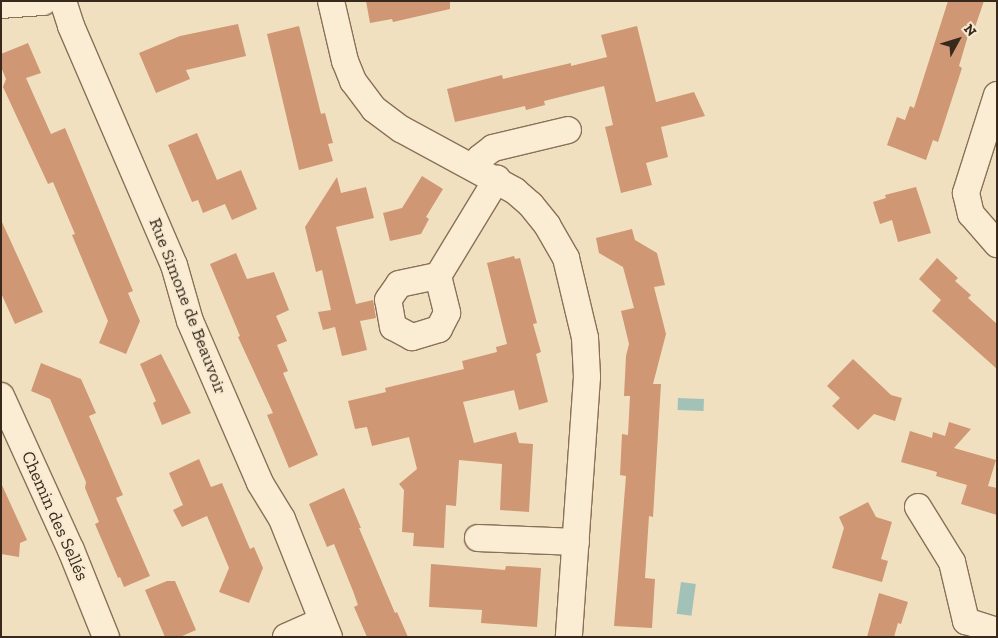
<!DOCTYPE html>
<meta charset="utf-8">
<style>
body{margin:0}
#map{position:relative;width:998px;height:638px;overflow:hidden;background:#f0e0c0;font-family:"Zilla Slab",serif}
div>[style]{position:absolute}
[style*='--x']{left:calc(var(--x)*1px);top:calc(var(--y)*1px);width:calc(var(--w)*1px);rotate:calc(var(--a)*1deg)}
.water>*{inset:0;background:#a3c2b7;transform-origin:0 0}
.building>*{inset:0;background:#cf9774}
.roads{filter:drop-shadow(1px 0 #8a7057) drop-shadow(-1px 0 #8a7057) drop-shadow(0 1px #8a7057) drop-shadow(0 -1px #8a7057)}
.street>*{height:26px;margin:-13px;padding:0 13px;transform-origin:13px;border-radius:13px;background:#faedd4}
.secondary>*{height:28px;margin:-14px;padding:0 14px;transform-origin:14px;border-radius:14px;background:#faedd4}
span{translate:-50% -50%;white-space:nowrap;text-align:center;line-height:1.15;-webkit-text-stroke:4.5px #f7ead0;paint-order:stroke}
.street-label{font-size:18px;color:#38291c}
.frame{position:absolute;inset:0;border:2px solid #38291c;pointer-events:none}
.north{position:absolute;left:933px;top:15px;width:50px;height:50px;-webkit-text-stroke:4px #f7ead0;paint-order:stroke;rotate:51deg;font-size:14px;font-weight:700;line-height:20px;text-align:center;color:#38291c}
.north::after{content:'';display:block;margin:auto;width:18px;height:22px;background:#38291c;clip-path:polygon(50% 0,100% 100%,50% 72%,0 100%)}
</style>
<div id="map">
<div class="water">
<i style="left:678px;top:398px;width:26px;height:12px;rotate:2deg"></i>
<i style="left:681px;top:582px;width:15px;height:32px;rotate:8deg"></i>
</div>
<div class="building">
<i style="clip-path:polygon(366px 1px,450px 1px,450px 9px,393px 22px,392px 19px,370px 23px)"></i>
<i style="clip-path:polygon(948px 1px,984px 1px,974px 30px,970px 29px,959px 66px,962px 68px,938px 142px,933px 140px,926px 160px,887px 145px,897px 117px,905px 120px,910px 106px,914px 108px)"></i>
<i style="clip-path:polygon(238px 24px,246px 56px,186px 70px,190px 79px,156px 93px,139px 53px,180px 36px)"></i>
<i style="clip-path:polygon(299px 26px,321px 114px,325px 113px,333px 143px,328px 144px,333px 161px,299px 170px,267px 34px)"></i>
<i style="clip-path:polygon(637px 26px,656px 102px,694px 92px,705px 116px,661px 127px,668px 157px,646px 163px,652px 185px,621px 193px,605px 127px,613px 125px,604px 86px,544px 101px,545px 105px,526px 110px,525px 106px,455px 122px,447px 89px,502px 75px,503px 79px,571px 63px,571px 66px,607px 57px,601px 35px)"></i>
<i style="clip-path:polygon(28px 43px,41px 73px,26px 78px,51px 134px,65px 128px,133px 291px,128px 293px,140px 321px,126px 354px,99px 343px,108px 321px,72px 235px,75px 234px,53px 182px,48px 184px,3px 87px,6px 79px,1px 67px,1px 54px)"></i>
<i style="clip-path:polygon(197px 133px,217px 180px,241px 170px,257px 209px,232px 220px,225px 204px,203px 213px,198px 200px,192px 202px,168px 145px)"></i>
<i style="clip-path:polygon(422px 176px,443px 189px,426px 217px,429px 219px,421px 234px,390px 241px,383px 213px,402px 208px)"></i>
<i style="clip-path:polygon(337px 177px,341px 193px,366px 187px,374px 218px,336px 227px,356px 304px,373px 300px,376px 318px,360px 321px,367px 350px,342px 356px,335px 327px,323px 330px,318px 312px,331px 310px,322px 270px,316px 272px,305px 227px)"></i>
<i style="clip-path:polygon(916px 187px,931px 233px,898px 242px,892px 220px,880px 224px,873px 202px,886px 198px,885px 195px)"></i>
<i style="clip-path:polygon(1px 220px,43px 312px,15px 324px,1px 293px)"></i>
<i style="clip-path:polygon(632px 229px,635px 240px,657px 253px,665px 285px,654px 287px,666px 334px,653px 384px,661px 384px,653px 517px,649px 516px,645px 578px,655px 579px,652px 628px,614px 626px,626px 476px,620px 475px,622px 434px,628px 435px,630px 396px,624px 396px,626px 356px,629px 344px,621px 311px,634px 308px,623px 267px,599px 253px,596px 238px)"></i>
<i style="clip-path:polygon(236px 253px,247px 279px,274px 272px,289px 310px,276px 316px,287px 341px,277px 345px,288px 371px,283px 373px,318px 455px,289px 468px,267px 415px,273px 413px,238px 337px,240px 336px,210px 264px)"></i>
<i style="clip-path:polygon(514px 256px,515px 259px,520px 258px,537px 323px,533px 324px,541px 352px,536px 354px,548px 402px,519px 410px,514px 390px,463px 402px,474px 443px,516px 432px,519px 443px,533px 444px,529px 512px,500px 510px,502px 464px,459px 460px,456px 506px,446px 505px,444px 548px,413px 546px,414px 533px,402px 532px,404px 490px,399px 484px,417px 469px,409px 437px,372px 446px,367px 427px,355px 429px,348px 401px,386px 392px,385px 388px,464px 369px,462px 361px,497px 352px,496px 347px,507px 344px,487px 263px)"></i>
<i style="clip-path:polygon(937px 258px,958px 278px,955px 281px,971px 295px,968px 298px,997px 324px,997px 369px,932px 311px,941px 300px,919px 279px)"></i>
<i style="clip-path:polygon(161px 354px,191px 413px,162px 425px,153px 403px,156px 401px,140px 364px)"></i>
<i style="clip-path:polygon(853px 359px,891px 395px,902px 398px,895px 421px,874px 414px,858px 430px,832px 406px,840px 398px,827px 386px)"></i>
<i style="clip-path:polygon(41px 363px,81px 379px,96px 413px,89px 416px,123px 495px,116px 498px,150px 576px,124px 587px,120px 577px,118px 578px,95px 524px,99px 522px,85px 488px,86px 482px,50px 399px,31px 391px)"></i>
<i style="clip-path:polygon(949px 422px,971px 429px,954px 448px,996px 460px,988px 486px,997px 488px,997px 515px,961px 504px,967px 485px,936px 476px,937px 472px,901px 462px,910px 431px,932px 438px,933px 432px,945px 436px)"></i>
<i style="clip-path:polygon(199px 459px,211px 487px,222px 483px,250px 549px,254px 547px,263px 568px,249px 603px,219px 592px,229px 568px,207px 516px,182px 527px,173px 510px,183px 505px,169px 473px)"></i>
<i style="clip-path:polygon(1px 483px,27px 540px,20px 543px,19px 557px,1px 554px)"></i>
<i style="clip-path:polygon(344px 488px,361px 528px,359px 528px,395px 613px,397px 612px,408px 637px,367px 637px,354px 607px,358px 605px,353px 591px,334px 544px,327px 547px,309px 504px)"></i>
<i style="clip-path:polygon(868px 502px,876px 517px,892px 522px,881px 559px,888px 561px,882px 582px,832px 568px,844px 528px,839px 517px)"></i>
<i style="clip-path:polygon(431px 564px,505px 570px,506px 566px,541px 568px,537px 627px,481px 623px,482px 610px,429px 607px)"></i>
<i style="clip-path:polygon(167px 581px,175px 581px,196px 630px,180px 637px,165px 637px,145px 590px)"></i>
<i style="clip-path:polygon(879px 593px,908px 602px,901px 624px,898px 623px,894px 637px,867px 637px)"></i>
</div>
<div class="roads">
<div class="street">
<i style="--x:63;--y:1;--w:26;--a:72"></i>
<i style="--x:71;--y:26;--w:260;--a:66.7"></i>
<i style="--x:174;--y:265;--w:58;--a:74.1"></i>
<i style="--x:190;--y:321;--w:176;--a:66.6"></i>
<i style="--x:260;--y:483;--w:42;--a:58.6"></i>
<i style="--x:282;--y:519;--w:127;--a:68.3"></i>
<i style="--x:331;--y:1;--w:62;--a:76.9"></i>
<i style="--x:345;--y:61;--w:22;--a:68"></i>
<i style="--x:353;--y:81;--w:35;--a:53"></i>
<i style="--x:374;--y:109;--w:34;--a:37"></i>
<i style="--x:401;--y:129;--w:130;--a:28.5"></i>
<i style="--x:515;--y:191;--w:21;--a:41"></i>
<i style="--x:531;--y:205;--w:26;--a:51"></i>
<i style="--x:547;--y:225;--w:38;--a:60"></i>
<i style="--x:566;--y:258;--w:82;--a:76.6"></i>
<i style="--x:585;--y:338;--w:39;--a:87"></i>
<i style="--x:587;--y:377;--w:261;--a:94"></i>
<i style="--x:997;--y:95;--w:103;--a:107.6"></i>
<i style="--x:966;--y:193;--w:22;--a:77"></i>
<i style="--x:971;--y:214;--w:40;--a:49"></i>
<i style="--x:475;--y:168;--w:11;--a:-63"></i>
<i style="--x:480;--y:158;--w:16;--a:-38"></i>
<i style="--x:493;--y:148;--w:77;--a:-13.5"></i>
<i style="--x:438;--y:276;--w:38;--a:76"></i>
<i style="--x:447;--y:313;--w:18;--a:117"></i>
<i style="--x:439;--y:329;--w:28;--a:163"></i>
<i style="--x:412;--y:337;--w:21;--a:-152"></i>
<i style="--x:393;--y:327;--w:27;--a:-100"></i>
<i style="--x:388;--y:300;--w:19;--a:-55"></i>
<i style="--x:399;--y:284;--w:40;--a:-12"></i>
<i style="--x:438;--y:276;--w:114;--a:-58.7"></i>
<i style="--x:1;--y:396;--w:169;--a:65.6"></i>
<i style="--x:71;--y:550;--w:94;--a:68.1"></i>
<i style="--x:918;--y:507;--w:65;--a:58.3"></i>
<i style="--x:952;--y:562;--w:61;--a:76.7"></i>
<i style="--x:966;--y:621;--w:33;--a:18"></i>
<i style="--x:478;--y:538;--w:98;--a:2.3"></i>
<i style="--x:286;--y:637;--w:39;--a:-24"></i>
</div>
<div class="secondary">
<i style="--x:1;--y:4;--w:42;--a:-4.1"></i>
</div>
</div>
<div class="street-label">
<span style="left:188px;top:306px;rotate:69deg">Rue Simone de Beauvoir</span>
<span style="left:55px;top:516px;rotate:66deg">Chemin des Sellés</span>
</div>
<div class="frame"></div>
<div class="north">N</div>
</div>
